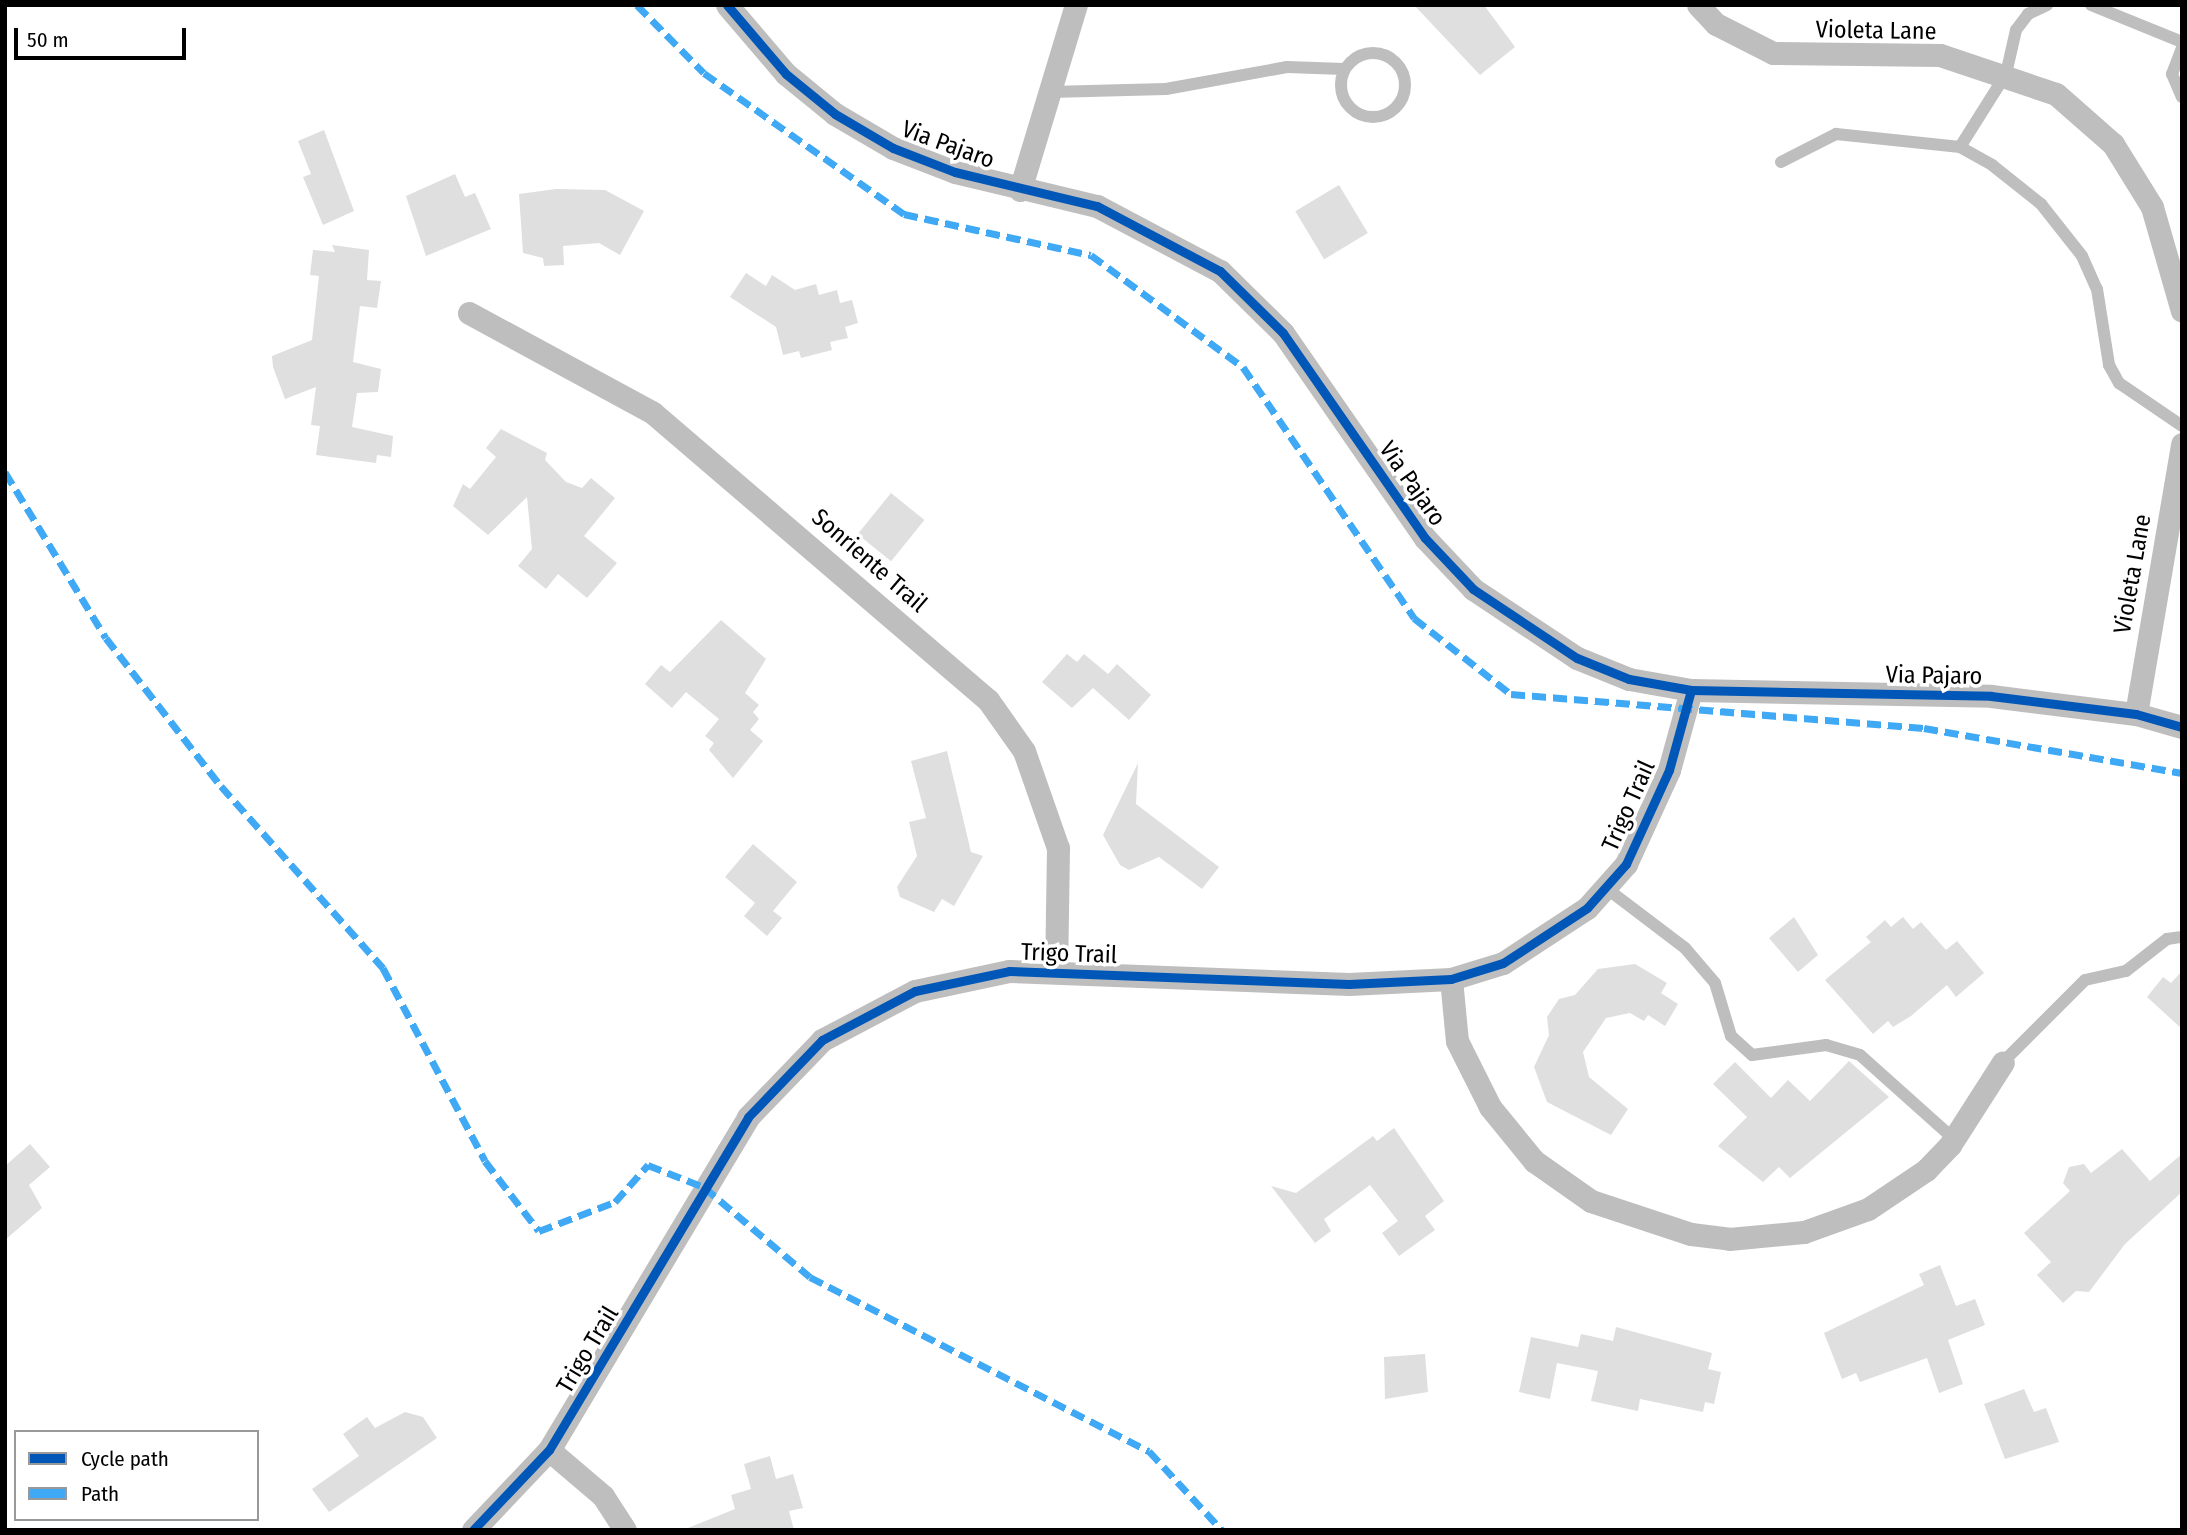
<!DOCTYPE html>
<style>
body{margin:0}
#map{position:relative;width:2187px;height:1535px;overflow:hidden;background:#fff;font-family:"Fira Sans Condensed",sans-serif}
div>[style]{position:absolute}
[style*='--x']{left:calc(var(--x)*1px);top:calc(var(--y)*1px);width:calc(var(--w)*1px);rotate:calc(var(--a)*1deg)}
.building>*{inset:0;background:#dfdfdf;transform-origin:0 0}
.service>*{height:12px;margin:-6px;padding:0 6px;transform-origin:6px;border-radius:6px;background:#bebebe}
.service>.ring{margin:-6px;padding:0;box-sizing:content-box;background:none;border:12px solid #bebebe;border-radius:50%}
.minor>*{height:23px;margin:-11.5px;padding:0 11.5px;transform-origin:11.5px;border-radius:11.5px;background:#bebebe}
.quiet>*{height:7px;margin-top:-3.5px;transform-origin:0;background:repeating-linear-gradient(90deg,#3fa9f5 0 14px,transparent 0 21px)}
.cycleway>*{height:9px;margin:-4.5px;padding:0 4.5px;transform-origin:4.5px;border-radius:4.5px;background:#0057b8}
span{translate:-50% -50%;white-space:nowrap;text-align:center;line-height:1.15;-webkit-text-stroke:7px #fff;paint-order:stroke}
.street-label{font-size:24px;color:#000}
.frame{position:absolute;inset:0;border:7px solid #000;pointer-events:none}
.legend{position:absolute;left:14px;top:1430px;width:245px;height:91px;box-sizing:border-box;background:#fff;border:2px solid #999;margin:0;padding:9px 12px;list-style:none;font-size:21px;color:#000}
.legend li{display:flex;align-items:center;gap:14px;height:35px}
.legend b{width:35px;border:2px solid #999}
.scale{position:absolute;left:14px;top:28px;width:172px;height:32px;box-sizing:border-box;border:4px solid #000;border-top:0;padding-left:9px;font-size:21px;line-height:24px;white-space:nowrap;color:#000;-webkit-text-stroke:5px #fff;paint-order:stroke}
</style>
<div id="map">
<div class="building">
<i style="clip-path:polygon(1414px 5px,1484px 5px,1515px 47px,1480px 75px)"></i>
<i style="clip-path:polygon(324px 130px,354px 211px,323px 225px,303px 177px,311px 174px,298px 141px)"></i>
<i style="clip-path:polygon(455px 174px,465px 197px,475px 193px,491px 229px,426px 256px,406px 196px)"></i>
<i style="left:1339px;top:185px;width:56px;height:51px;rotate:59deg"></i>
<i style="clip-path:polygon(556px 189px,605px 190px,644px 211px,620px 255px,599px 243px,563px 246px,564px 265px,544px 266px,543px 258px,523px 253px,519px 194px)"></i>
<i style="clip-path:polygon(332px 245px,369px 250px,367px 280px,381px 281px,377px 308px,360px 306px,353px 362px,381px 369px,378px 392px,357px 393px,352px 427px,393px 436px,391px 457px,377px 455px,376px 463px,316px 455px,320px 426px,311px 425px,316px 387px,285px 399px,273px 367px,272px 356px,312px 340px,319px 276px,310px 275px,313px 250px,335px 252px)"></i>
<i style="clip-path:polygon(746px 273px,766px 286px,772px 275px,795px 290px,816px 284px,819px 295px,837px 290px,840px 303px,852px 300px,858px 323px,845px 327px,848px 338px,830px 342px,832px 350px,801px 358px,799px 351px,783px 355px,776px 327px,730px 297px)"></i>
<i style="clip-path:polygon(501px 429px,547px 453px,545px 460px,566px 482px,582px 488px,591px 478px,615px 498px,584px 536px,617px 563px,587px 598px,558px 574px,546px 589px,518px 566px,532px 549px,527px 497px,488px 535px,453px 506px,463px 484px,470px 489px,496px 457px,486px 448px)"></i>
<i style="left:891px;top:493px;width:43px;height:53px;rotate:39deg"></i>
<i style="clip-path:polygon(721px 620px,766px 659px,745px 693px,759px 705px,753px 712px,759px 719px,750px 730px,763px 741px,733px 778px,709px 750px,714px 743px,705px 736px,719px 719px,686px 692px,672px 708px,645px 684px,661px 665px,670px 672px)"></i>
<i style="clip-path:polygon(1067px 654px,1077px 662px,1084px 654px,1108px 674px,1117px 664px,1151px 695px,1129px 720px,1093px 688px,1072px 708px,1042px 682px)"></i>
<i style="clip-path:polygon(947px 751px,971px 852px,983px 856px,954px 906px,942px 899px,934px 912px,900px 897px,897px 887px,917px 856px,909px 822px,926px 818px,911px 761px)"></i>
<i style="clip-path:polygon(1138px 763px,1136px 804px,1219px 867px,1202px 889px,1159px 857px,1129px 870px,1120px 865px,1103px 835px)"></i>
<i style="clip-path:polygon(753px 844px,797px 882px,773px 911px,782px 918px,767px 936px,744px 916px,755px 903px,725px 877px)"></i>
<i style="clip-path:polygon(1794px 917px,1818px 955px,1798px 972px,1769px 938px)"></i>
<i style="clip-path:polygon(1903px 917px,1913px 929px,1921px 922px,1946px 950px,1957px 941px,1984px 973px,1956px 997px,1947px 985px,1911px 1016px,1893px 1027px,1888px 1021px,1873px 1034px,1825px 980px,1871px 942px,1866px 937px,1885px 920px,1891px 927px)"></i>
<i style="clip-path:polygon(1635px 964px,1667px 983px,1661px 993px,1678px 1004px,1665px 1026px,1648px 1015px,1644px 1021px,1630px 1013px,1606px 1018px,1583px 1052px,1589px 1077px,1628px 1109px,1611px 1135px,1547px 1102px,1534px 1067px,1549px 1035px,1547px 1017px,1559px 999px,1575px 995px,1598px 969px)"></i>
<i style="clip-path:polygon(2182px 971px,2182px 1029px,2147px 997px,2163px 977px,2171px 983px)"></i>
<i style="clip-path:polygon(1849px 1061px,1889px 1097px,1790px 1178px,1779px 1167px,1763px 1182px,1718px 1146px,1747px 1117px,1713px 1084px,1735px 1062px,1771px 1098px,1788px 1080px,1810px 1101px)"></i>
<i style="clip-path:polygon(1394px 1128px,1444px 1201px,1425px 1216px,1435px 1230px,1399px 1256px,1382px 1233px,1398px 1221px,1370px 1185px,1324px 1219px,1331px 1231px,1315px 1243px,1271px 1186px,1296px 1193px,1373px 1136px,1377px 1141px)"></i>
<i style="clip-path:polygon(30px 1144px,50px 1167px,29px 1185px,42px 1208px,5px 1240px,5px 1166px)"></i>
<i style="clip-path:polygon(2122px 1149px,2150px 1181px,2182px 1154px,2182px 1192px,2125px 1244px,2089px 1292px,2076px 1291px,2063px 1303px,2037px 1275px,2051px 1262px,2024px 1233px,2070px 1191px,2063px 1183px,2069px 1167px,2084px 1164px,2091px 1173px)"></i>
<i style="clip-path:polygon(1940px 1265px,1956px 1306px,1975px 1299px,1985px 1325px,1948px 1340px,1963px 1384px,1939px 1393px,1927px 1358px,1860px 1382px,1856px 1373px,1842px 1379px,1824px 1333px,1924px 1285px,1919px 1274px)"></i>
<i style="clip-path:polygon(1616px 1327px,1712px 1353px,1708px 1369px,1721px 1372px,1714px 1404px,1705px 1402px,1703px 1412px,1640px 1399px,1638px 1411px,1591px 1401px,1598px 1371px,1557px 1363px,1550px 1399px,1519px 1392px,1531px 1337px,1578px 1347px,1581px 1334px,1613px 1341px)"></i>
<i style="clip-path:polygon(1425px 1354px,1428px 1392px,1385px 1399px,1384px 1357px)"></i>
<i style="clip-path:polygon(2024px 1389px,2034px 1412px,2046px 1408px,2059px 1442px,2005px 1459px,1984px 1404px)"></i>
<i style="clip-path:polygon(405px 1412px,423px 1417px,437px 1438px,329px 1512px,312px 1489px,359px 1456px,343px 1434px,367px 1417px,375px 1428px)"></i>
<i style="clip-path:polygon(770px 1456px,776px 1479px,793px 1474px,803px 1508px,789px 1511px,794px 1530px,683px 1530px,735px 1509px,731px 1495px,751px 1489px,744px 1464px)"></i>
</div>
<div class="service">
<i style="--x:2091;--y:5;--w:98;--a:22.1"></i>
<i style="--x:2182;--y:48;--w:28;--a:111"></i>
<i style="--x:2172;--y:74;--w:25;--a:67"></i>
<i class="ring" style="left:1341px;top:53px;width:52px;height:52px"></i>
<i style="--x:1050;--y:92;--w:116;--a:-1.5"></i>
<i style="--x:1166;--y:89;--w:123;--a:-10.3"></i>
<i style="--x:1287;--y:67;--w:57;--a:2"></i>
<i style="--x:1960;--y:147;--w:86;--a:-57.8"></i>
<i style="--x:2006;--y:74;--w:45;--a:-77.2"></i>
<i style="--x:2016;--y:30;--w:20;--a:-53"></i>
<i style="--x:2028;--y:14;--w:21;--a:-25"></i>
<i style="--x:1781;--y:162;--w:62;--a:-27"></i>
<i style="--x:1836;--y:134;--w:125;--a:6"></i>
<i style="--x:1960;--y:147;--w:37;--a:29"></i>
<i style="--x:1992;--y:165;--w:63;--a:38.5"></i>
<i style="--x:2041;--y:204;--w:66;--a:51.7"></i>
<i style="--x:2082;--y:256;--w:36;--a:66"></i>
<i style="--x:2097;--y:289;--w:77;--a:81"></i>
<i style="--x:2109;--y:365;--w:21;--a:61"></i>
<i style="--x:2119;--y:383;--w:76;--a:34.3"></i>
<i style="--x:1606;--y:888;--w:99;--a:37.2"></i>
<i style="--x:1685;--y:948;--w:46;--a:49.4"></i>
<i style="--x:1715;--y:983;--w:55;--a:73.2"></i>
<i style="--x:1731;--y:1036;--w:28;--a:42"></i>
<i style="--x:1752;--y:1055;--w:75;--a:-7.7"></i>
<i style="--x:1826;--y:1045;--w:35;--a:16"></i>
<i style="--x:1860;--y:1055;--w:126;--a:41.8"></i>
<i style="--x:2003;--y:1062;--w:116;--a:-45"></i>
<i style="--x:2085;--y:980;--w:42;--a:-12.4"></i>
<i style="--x:2126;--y:971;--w:52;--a:-38"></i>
<i style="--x:2167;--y:939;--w:15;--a:-8"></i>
</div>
<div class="minor">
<i style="--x:727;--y:5;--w:91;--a:49.5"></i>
<i style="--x:786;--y:74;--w:63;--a:39.2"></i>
<i style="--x:835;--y:114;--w:67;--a:30.4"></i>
<i style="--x:893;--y:148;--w:66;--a:21.2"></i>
<i style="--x:955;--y:172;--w:146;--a:13.5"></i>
<i style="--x:1097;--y:206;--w:139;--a:27.9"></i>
<i style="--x:1220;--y:271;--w:88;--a:44.5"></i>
<i style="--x:1283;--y:333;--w:249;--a:55.3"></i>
<i style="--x:1425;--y:538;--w:70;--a:46.7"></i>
<i style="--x:1473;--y:589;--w:125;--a:33.6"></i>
<i style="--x:1577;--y:658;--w:56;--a:22"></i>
<i style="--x:1629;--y:679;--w:63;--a:10.1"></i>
<i style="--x:1691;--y:690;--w:300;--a:1.1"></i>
<i style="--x:1991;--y:696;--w:146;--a:7.1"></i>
<i style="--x:2136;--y:714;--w:48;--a:15.8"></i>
<i style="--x:1698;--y:5;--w:26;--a:47"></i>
<i style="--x:1716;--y:24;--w:64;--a:27"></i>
<i style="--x:1773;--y:53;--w:167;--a:0.7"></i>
<i style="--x:1940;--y:55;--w:122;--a:18.6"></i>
<i style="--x:2056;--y:94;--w:76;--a:41.3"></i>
<i style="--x:2113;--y:144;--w:74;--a:58.2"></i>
<i style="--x:2152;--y:207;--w:108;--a:73.9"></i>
<i style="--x:1020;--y:190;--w:193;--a:-73.2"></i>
<i style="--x:469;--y:313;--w:209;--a:28.5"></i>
<i style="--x:653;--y:413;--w:441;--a:40.6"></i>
<i style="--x:988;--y:700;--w:62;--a:54.8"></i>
<i style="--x:1024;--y:751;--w:103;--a:70.7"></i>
<i style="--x:1058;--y:848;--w:123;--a:90.9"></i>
<i style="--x:2136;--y:714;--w:274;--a:-80.3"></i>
<i style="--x:1451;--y:979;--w:62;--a:84.5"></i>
<i style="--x:1457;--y:1041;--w:74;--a:63.4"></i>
<i style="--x:1490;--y:1107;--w:70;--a:50.8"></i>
<i style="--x:1534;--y:1161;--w:70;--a:35.1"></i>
<i style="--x:1591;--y:1201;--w:105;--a:18.3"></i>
<i style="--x:1691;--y:1234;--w:38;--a:7"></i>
<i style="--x:1729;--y:1239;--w:75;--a:-5.3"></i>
<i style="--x:1804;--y:1232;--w:68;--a:-19.8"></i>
<i style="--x:1868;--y:1209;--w:70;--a:-33.9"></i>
<i style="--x:1926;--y:1170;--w:35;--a:-46"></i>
<i style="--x:1950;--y:1145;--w:98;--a:-57.4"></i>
<i style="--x:549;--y:1450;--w:71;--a:40.4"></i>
<i style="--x:603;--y:1496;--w:40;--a:57.1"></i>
<i style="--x:473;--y:1530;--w:110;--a:-46.5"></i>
<i style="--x:549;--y:1450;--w:388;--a:-59.1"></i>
<i style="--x:748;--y:1117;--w:107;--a:-46.1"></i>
<i style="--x:822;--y:1040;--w:105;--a:-27.8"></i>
<i style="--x:915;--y:991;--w:96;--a:-12"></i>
<i style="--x:1009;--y:971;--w:340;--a:2.2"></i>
<i style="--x:1349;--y:984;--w:102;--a:-2.8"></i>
<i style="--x:1451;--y:979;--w:54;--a:-17.1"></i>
<i style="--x:1503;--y:963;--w:100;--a:-33.2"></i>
<i style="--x:1587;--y:908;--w:59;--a:-48.4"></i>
<i style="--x:1626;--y:864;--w:103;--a:-65.4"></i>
<i style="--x:1669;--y:770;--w:83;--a:-74.6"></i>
</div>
<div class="quiet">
<i style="--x:637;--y:5;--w:95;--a:45.4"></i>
<i style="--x:704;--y:73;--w:245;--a:35.2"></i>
<i style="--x:904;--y:214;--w:191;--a:12.4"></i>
<i style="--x:1091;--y:255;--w:189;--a:36.4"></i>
<i style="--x:1243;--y:367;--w:304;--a:55.7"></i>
<i style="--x:1414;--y:618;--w:123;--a:38.1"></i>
<i style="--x:1511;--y:694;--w:414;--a:4.7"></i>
<i style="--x:1924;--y:728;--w:262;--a:9.9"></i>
<i style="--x:5;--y:472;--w:194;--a:58.7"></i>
<i style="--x:106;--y:638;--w:187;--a:52.2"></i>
<i style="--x:221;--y:786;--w:244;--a:48.3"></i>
<i style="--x:383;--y:968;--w:218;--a:62.1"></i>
<i style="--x:485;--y:1161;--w:88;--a:52.4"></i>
<i style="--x:539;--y:1231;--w:81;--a:-20.9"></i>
<i style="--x:615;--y:1202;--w:50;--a:-48.3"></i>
<i style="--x:648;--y:1165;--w:60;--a:21.4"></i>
<i style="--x:704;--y:1187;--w:139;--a:40.3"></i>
<i style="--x:810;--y:1277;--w:381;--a:27.2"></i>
<i style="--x:1149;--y:1451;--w:108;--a:47.3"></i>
</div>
<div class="cycleway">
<i style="--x:727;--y:5;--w:91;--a:49.5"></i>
<i style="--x:786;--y:74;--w:63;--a:39.2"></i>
<i style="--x:835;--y:114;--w:67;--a:30.4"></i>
<i style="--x:893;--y:148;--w:66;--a:21.2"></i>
<i style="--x:955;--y:172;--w:146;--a:13.5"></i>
<i style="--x:1097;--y:206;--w:139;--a:27.9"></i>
<i style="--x:1220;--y:271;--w:88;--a:44.5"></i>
<i style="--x:1283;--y:333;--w:249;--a:55.3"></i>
<i style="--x:1425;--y:538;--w:70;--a:46.7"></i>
<i style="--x:1473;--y:589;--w:125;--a:33.6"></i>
<i style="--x:1577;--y:658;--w:56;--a:22"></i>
<i style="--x:1629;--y:679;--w:63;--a:10.1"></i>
<i style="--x:1691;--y:690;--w:300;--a:1.1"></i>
<i style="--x:1991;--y:696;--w:146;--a:7.1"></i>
<i style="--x:2136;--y:714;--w:48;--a:15.8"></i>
<i style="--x:473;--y:1530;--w:110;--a:-46.5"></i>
<i style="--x:549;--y:1450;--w:388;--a:-59.1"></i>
<i style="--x:748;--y:1117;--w:107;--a:-46.1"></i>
<i style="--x:822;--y:1040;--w:105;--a:-27.8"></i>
<i style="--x:915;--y:991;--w:96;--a:-12"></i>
<i style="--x:1009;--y:971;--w:340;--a:2.2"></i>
<i style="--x:1349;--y:984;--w:102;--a:-2.8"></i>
<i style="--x:1451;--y:979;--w:54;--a:-17.1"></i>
<i style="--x:1503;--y:963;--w:100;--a:-33.2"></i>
<i style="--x:1587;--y:908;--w:59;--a:-48.4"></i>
<i style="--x:1626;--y:864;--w:103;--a:-65.4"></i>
<i style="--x:1669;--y:770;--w:83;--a:-74.6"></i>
</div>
<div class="street-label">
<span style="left:1876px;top:31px;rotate:1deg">Violeta Lane</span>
<span style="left:948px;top:145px;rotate:20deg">Via Pajaro</span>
<span style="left:1412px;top:484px;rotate:55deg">Via Pajaro</span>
<span style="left:869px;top:561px;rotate:41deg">Sonriente Trail</span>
<span style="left:2133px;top:574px;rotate:-80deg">Violeta Lane</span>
<span style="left:1934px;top:676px;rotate:1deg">Via Pajaro</span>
<span style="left:1629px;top:806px;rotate:-66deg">Trigo Trail</span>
<span style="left:1069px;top:954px;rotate:2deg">Trigo Trail</span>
<span style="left:588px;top:1350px;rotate:-59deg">Trigo Trail</span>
</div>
<div class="frame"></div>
<ul class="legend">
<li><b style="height:9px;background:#0057b8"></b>Cycle path</li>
<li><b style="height:9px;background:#3fa9f5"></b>Path</li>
</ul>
<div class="scale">50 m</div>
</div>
